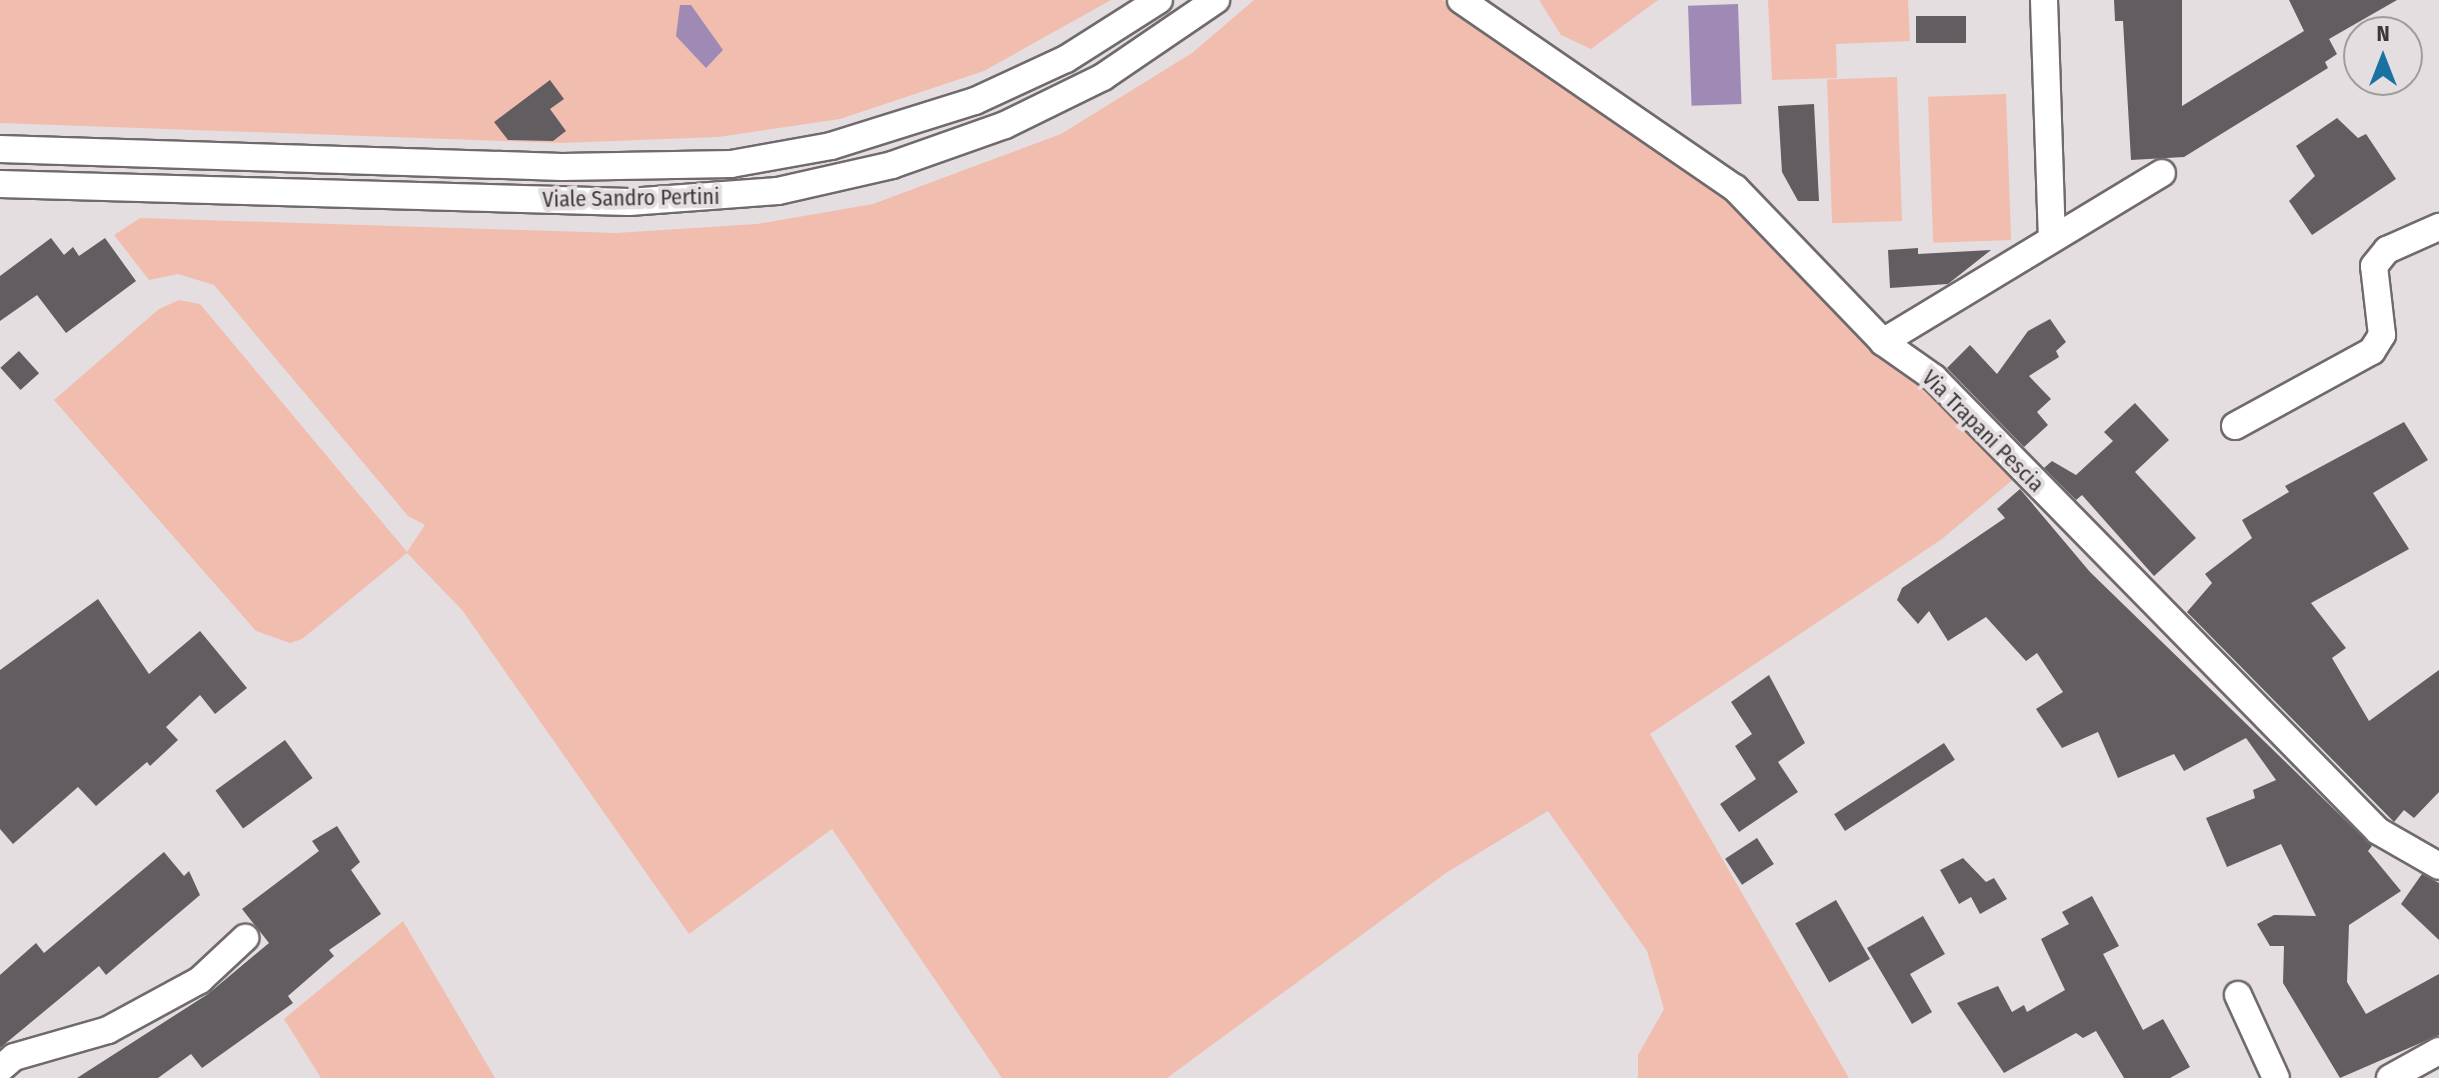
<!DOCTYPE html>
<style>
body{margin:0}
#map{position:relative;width:2439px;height:1078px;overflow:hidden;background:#e4dee0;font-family:"Fira Sans Condensed",sans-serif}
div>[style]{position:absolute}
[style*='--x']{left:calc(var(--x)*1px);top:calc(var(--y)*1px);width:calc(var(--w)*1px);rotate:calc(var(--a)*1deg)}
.green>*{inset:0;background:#f1bdae;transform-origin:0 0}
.water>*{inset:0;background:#9f8ab6;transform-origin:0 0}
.building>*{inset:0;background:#615d61;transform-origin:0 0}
.roads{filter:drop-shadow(2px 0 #706a6d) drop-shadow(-2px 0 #706a6d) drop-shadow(0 2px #706a6d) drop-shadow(0 -2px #706a6d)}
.minor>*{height:26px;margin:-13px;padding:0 13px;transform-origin:13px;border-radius:13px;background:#fff}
span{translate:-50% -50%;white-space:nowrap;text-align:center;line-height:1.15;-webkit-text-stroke:8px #e4dee0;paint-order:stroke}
.street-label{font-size:22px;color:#3a3839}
.north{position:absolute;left:2343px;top:16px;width:80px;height:80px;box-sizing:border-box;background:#e4dee0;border:2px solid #a09c9d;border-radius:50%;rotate:0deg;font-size:22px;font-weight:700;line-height:32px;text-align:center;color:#3a3839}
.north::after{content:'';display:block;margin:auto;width:28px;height:36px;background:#1a72a2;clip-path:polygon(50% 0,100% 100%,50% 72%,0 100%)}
</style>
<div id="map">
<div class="green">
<i style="clip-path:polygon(0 0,1111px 0,984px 71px,840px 119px,718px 137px,561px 143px,0 123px)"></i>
<i style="clip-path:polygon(1254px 0,1443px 0,1733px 202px,2016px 477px,1942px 539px,1650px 734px,1849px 1078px,1638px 1078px,1638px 1055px,1664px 1009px,1647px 951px,1548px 811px,1446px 873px,1167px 1078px,1002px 1078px,832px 829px,689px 934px,462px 610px,407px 553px,302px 639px,290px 643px,256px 631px,54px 400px,159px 309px,179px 300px,200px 304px,407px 552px,425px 525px,408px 516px,214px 285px,178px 274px,149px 280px,114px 235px,140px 218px,616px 233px,757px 224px,873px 204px,1061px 134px,1192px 53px)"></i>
<i style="clip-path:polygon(1539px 0,1658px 0,1591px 49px,1561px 35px)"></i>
<i style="clip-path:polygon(1768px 0,1908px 0,1910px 41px,1836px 44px,1837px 78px,1772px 80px)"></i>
<i style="left:1897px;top:77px;width:144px;height:70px;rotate:88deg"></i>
<i style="left:2006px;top:94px;width:146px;height:78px;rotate:88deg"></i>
<i style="clip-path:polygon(403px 921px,495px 1078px,321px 1078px,284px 1019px)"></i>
</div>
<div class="water">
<i style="left:1738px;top:4px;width:100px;height:50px;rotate:88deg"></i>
<i style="clip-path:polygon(680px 5px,691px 5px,723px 50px,706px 68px,676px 36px)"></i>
</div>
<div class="building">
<i style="clip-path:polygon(2114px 0,2182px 0,2182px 106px,2304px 31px,2289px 0,2397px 0,2329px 39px,2337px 54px,2325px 62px,2328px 68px,2184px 157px,2131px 160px,2123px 21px,2115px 21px)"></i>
<i style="left:1966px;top:16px;width:27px;height:50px;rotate:90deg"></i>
<i style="clip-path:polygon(550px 80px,564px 99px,550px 109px,566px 131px,553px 141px,508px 140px,494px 122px)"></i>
<i style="clip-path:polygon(1814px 104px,1819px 201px,1798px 201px,1782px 172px,1778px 106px)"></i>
<i style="clip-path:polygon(2337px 118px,2358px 138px,2366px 134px,2396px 179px,2312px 235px,2289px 201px,2315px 176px,2296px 146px)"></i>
<i style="clip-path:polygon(51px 238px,64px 255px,73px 247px,79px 256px,105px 238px,136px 281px,66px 333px,37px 295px,0 321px,0 276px)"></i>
<i style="clip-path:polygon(1918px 248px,1918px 254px,1991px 250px,1948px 284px,1890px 288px,1888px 250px)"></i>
<i style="clip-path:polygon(2050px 319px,2066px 342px,2056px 351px,2059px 357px,2029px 376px,2051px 399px,2037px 412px,2048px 425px,2024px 447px,1947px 368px,1970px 345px,1997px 374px,2028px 331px)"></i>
<i style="left:19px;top:351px;width:30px;height:25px;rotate:48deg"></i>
<i style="clip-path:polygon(2135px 403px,2169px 440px,2135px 472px,2196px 538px,2154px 576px,2082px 495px,2076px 500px,2044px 468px,2052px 461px,2076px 475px,2113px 441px,2104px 432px)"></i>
<i style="clip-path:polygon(2404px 422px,2428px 460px,2373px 493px,2409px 549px,2311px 603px,2346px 648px,2332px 658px,2369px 721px,2439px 670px,2439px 792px,2414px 818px,2404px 810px,2394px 822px,2187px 612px,2212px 583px,2205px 574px,2252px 538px,2242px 520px,2289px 492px,2285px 486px)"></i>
<i style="clip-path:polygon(2020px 489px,2090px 572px,2372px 846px,2368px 851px,2401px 891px,2349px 925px,2347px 982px,2366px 1014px,2439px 974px,2439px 1035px,2340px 1078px,2283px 983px,2284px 946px,2270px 946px,2257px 924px,2274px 915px,2316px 916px,2281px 844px,2227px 867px,2206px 818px,2255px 798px,2253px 790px,2276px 780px,2246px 738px,2184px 771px,2174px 754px,2118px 778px,2098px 732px,2062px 748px,2036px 709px,2063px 692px,2037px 653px,2026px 661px,1986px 617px,1948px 641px,1929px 611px,1918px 624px,1897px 600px,1902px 588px,2005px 518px,1997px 509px)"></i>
<i style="clip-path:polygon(98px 599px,149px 674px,200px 631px,247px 688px,215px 714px,200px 695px,166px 727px,178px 740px,150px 766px,147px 762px,96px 806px,78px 787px,13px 844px,0 829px,0 670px)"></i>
<i style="clip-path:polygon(1769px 675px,1805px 743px,1778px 762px,1798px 792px,1739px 832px,1720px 804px,1756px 779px,1735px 746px,1752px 734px,1731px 702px)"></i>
<i style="left:285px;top:740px;width:47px;height:86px;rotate:54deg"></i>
<i style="left:1944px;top:743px;width:20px;height:131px;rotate:57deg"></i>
<i style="clip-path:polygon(337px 826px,360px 862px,351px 870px,381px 914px,329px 950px,334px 956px,288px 996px,293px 1003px,202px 1068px,191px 1054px,158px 1078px,77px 1078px,208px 994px,269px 943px,242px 909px,319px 851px,312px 841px)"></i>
<i style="left:1757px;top:838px;width:31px;height:38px;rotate:57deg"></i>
<i style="clip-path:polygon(164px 852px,184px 876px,189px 871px,200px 895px,106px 975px,99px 966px,0 1048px,0 975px,36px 943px,44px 953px)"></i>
<i style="clip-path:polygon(1963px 858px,1986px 882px,1994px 878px,2007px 899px,1980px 914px,1971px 897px,1959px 904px,1940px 870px)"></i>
<i style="clip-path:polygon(2422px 874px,2439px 883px,2439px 940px,2401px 904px)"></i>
<i style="clip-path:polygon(2092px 896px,2119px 946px,2103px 954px,2143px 1030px,2163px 1019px,2190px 1067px,2170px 1078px,2124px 1078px,2096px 1031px,2083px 1038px,2076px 1033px,2004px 1073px,1957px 1003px,1998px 986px,2012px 1012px,2024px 1005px,2027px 1012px,2065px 990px,2041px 939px,2069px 924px,2062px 912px)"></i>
<i style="left:1836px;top:900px;width:68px;height:47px;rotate:60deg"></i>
<i style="clip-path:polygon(1923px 916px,1945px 954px,1910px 974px,1932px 1012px,1912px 1024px,1867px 948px)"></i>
</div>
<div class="roads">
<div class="minor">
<i style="--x:1461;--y:0;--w:332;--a:34.5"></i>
<i style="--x:1735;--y:188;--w:214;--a:46.1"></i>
<i style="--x:1883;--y:342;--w:62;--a:35.2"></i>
<i style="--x:1934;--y:378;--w:634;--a:45.57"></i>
<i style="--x:2378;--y:831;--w:70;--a:29.8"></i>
<i style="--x:2044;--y:0;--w:235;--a:88.1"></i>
<i style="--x:0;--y:149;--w:562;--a:1.83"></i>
<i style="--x:562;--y:167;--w:169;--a:-1"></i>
<i style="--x:731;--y:164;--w:102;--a:-10.2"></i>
<i style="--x:831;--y:146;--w:151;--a:-17.4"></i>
<i style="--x:975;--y:101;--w:100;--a:-24.8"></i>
<i style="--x:1066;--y:59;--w:110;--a:-32.4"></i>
<i style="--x:0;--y:184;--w:629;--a:1.64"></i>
<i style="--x:629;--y:202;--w:149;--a:-4.2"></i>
<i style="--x:778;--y:191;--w:117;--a:-12.8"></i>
<i style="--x:892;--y:165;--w:120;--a:-19.5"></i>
<i style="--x:1005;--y:125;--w:109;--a:-26.1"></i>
<i style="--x:1103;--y:77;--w:137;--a:-34.3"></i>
<i style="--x:1883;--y:342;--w:326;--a:-31.2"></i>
<i style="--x:2235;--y:426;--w:156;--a:-28.7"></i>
<i style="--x:2372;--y:351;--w:19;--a:-58"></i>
<i style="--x:2382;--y:335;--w:69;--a:-96.6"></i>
<i style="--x:2374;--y:266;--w:21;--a:-51"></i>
<i style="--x:2387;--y:250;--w:57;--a:-23.9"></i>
<i style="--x:2238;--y:995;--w:91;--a:65.4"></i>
<i style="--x:0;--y:1069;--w:18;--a:-41"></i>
<i style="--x:14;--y:1057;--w:98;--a:-16"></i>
<i style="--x:108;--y:1030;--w:105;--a:-28.5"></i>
<i style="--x:200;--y:980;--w:62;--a:-43"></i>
<i style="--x:2390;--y:1078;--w:56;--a:-28.9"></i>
</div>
</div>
<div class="street-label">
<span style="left:631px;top:198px;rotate:-1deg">Viale Sandro Pertini</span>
<span style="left:1983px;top:431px;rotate:45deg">Via Trapani Pescia</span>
</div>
<div class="north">N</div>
</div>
